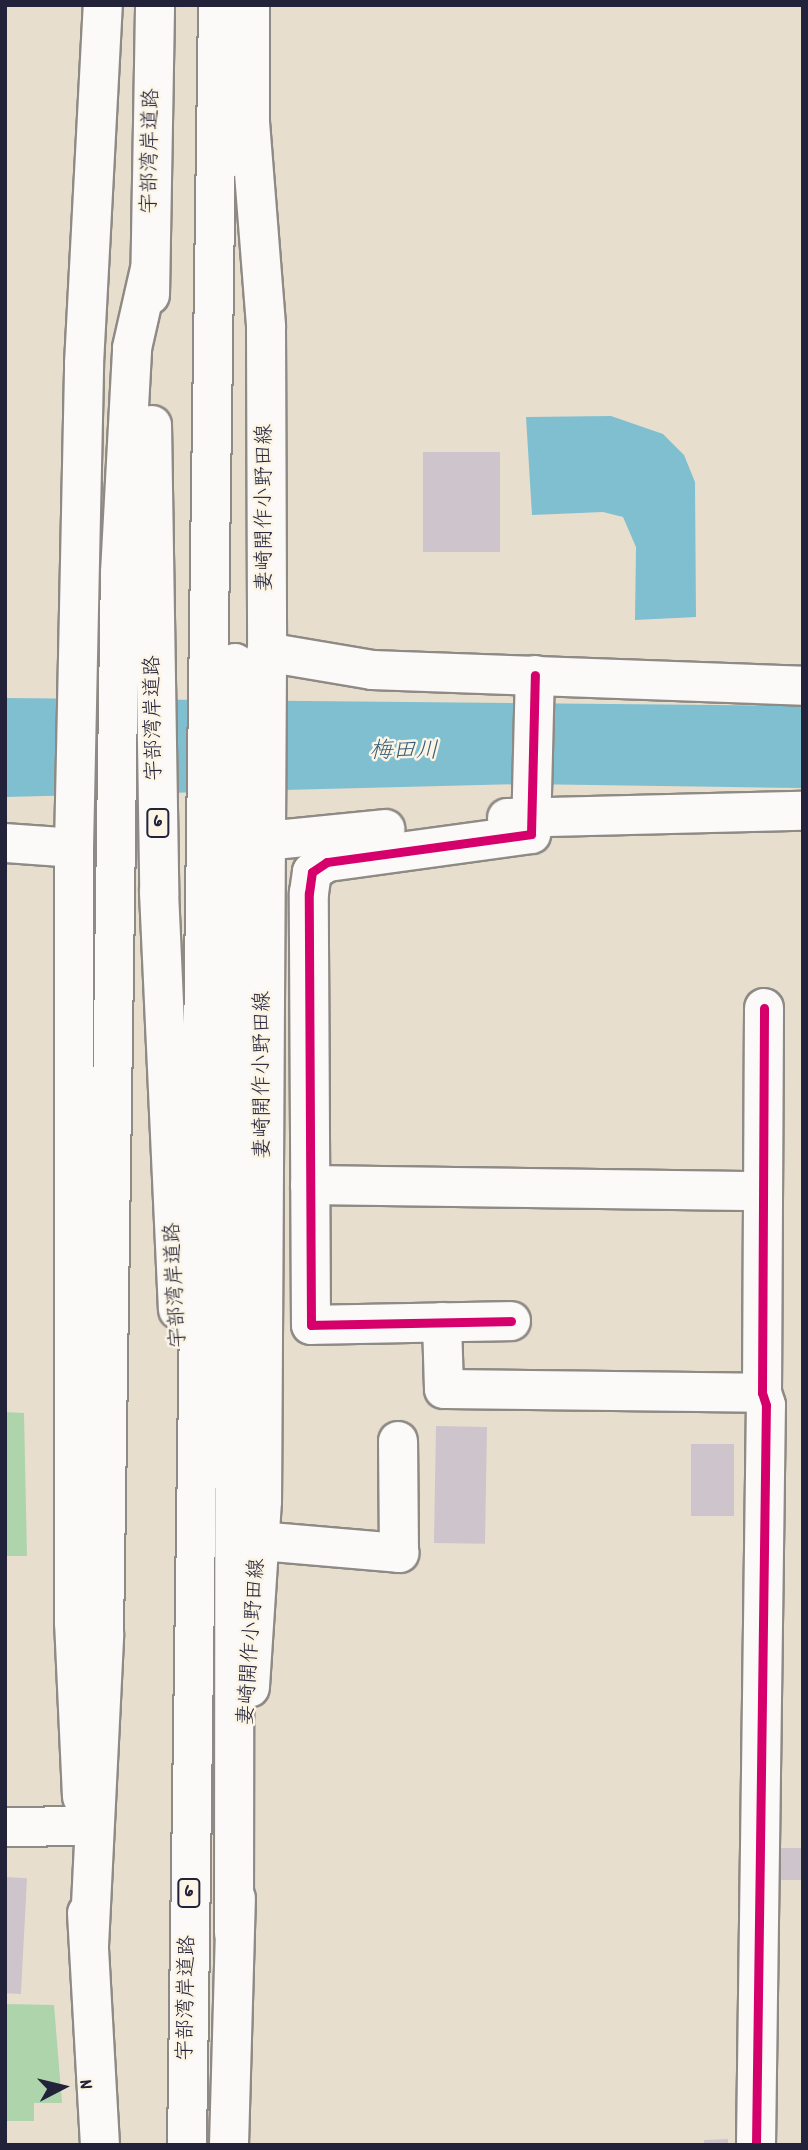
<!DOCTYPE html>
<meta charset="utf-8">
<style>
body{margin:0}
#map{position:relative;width:808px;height:2150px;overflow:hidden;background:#e8dece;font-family:Dekko,"Klee One",sans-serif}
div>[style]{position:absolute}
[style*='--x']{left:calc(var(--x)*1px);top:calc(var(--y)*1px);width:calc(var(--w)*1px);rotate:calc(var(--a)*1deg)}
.green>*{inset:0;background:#add4aa}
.water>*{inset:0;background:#7fbfcf}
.building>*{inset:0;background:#cec4cb;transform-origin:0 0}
.roads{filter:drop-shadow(2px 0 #8e8a85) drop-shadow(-2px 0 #8e8a85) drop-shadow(0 2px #8e8a85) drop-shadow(0 -2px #8e8a85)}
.minor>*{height:38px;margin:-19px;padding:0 19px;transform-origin:19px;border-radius:19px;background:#fcfaf8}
.major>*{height:38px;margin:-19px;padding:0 19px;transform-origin:19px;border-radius:19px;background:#fcfaf8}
.highway>*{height:38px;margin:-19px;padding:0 19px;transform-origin:19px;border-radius:19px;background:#fcfaf8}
.cycleway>*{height:9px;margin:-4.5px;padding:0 4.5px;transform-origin:4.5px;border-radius:4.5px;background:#d6006c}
span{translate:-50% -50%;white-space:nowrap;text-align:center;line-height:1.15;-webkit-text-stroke:5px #fcf5e5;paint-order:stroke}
.shield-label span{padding:2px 5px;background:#fcf5e5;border:2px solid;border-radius:5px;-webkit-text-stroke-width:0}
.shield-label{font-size:19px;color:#22223b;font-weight:700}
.street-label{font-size:21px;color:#22223b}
.water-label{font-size:23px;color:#355c77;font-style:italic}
.frame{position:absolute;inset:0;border:7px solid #22223b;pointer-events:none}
.north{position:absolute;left:28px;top:2052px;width:70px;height:70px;-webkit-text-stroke:5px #fcf5e5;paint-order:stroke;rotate:83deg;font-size:19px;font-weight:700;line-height:28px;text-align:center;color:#22223b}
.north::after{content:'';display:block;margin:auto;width:24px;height:32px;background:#22223b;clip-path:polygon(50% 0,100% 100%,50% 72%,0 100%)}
</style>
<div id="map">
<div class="green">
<i style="clip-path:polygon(5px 1412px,24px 1413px,27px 1556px,5px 1556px)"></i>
<i style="clip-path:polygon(5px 2004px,54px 2005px,62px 2103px,34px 2103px,34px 2121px,5px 2121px)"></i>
</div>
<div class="water">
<i style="clip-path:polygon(611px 416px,663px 434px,684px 455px,695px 482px,696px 617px,635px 620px,636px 547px,623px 517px,603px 512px,532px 515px,526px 417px)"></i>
<i style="clip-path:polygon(5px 698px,803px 706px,803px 788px,524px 784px,5px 797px)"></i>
</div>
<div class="building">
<i style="left:500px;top:452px;width:100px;height:77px;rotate:90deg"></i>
<i style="left:436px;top:1426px;width:51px;height:117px;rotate:1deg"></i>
<i style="left:691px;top:1444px;width:43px;height:72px"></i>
<i style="left:803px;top:1848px;width:32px;height:22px;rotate:90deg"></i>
<i style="left:5px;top:1877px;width:22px;height:116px;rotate:3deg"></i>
<i style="clip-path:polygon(728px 2139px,728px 2145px,704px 2145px,704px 2140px)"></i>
</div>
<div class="roads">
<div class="minor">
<i style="--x:266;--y:652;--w:108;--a:9.6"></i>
<i style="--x:372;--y:670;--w:431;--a:2.1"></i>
<i style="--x:507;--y:818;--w:296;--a:-1.4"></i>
<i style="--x:265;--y:841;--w:121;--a:-5.7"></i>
<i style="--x:5;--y:843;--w:69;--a:4.1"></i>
<i style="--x:310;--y:1185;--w:453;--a:0.8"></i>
<i style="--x:511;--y:1321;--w:200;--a:178.9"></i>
<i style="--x:311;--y:1325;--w:432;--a:-90.3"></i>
<i style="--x:309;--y:893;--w:21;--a:-82"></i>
<i style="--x:312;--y:872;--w:18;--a:-34"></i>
<i style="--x:327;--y:862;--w:206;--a:-7.8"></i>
<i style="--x:531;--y:834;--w:159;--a:-88.6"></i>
<i style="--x:442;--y:1322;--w:67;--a:88.3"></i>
<i style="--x:444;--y:1389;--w:318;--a:0.7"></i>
<i style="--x:260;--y:1541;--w:140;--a:4.9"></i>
<i style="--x:399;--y:1553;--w:112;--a:-90.5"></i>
<i style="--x:5;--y:1827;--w:78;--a:-0.7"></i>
<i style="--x:756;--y:2145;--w:740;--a:-89.23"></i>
<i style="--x:766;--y:1405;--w:13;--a:-108"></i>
<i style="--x:762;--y:1393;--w:385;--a:-89.7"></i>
</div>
<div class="major">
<i style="--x:250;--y:5;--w:117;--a:90"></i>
<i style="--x:250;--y:122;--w:206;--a:85.5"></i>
<i style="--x:266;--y:327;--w:336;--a:89.8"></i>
<i style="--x:267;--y:663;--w:838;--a:90.34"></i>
<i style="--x:262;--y:1501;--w:187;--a:93.7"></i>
<i style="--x:82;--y:1797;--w:174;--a:-92.6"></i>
<i style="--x:74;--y:1623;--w:775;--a:-90"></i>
<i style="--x:74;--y:848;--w:484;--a:-88.8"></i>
<i style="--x:84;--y:364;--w:360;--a:-87"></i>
<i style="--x:87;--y:1913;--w:232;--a:86.8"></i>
<i style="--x:229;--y:2145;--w:247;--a:-88.4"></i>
</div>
<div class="highway">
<i style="--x:150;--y:295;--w:290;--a:-89"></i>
<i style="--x:152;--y:425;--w:467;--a:89.1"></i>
<i style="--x:159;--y:892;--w:418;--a:87.4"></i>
<i style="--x:234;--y:1933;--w:1270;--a:-89.95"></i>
<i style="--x:89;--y:1946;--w:312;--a:-87.2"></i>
<i style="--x:104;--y:1634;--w:1061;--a:-89.14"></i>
<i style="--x:120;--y:573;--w:225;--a:-86.9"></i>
<i style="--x:132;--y:348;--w:81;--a:-77.2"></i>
<i style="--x:187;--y:2145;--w:2140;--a:-89.17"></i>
</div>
</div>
<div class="cycleway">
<i style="--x:511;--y:1321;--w:200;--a:178.9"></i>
<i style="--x:311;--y:1325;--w:432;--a:-90.3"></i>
<i style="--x:309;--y:893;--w:21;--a:-82"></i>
<i style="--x:312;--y:872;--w:18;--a:-34"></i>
<i style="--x:327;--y:862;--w:206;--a:-7.8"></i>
<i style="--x:531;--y:834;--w:159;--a:-88.6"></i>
<i style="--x:756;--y:2145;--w:740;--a:-89.23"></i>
<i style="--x:766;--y:1405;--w:13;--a:-108"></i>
<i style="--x:762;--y:1393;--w:385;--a:-89.7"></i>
</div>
<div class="shield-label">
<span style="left:158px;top:823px">6</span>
<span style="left:189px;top:1893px">6</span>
</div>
<div class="street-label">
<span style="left:152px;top:151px;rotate:-89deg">宇部湾岸道路</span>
<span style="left:266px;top:508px;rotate:-90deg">妻崎開作小野田線</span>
<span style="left:155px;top:718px;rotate:-91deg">宇部湾岸道路</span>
<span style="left:264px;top:1075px;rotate:-90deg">妻崎開作小野田線</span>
<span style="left:177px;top:1285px;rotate:-93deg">宇部湾岸道路</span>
<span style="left:253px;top:1642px;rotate:-86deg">妻崎開作小野田線</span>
<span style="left:188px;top:1998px;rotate:-89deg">宇部湾岸道路</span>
</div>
<div class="water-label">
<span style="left:404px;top:753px">梅田川</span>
</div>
<div class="frame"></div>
<div class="north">N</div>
</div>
